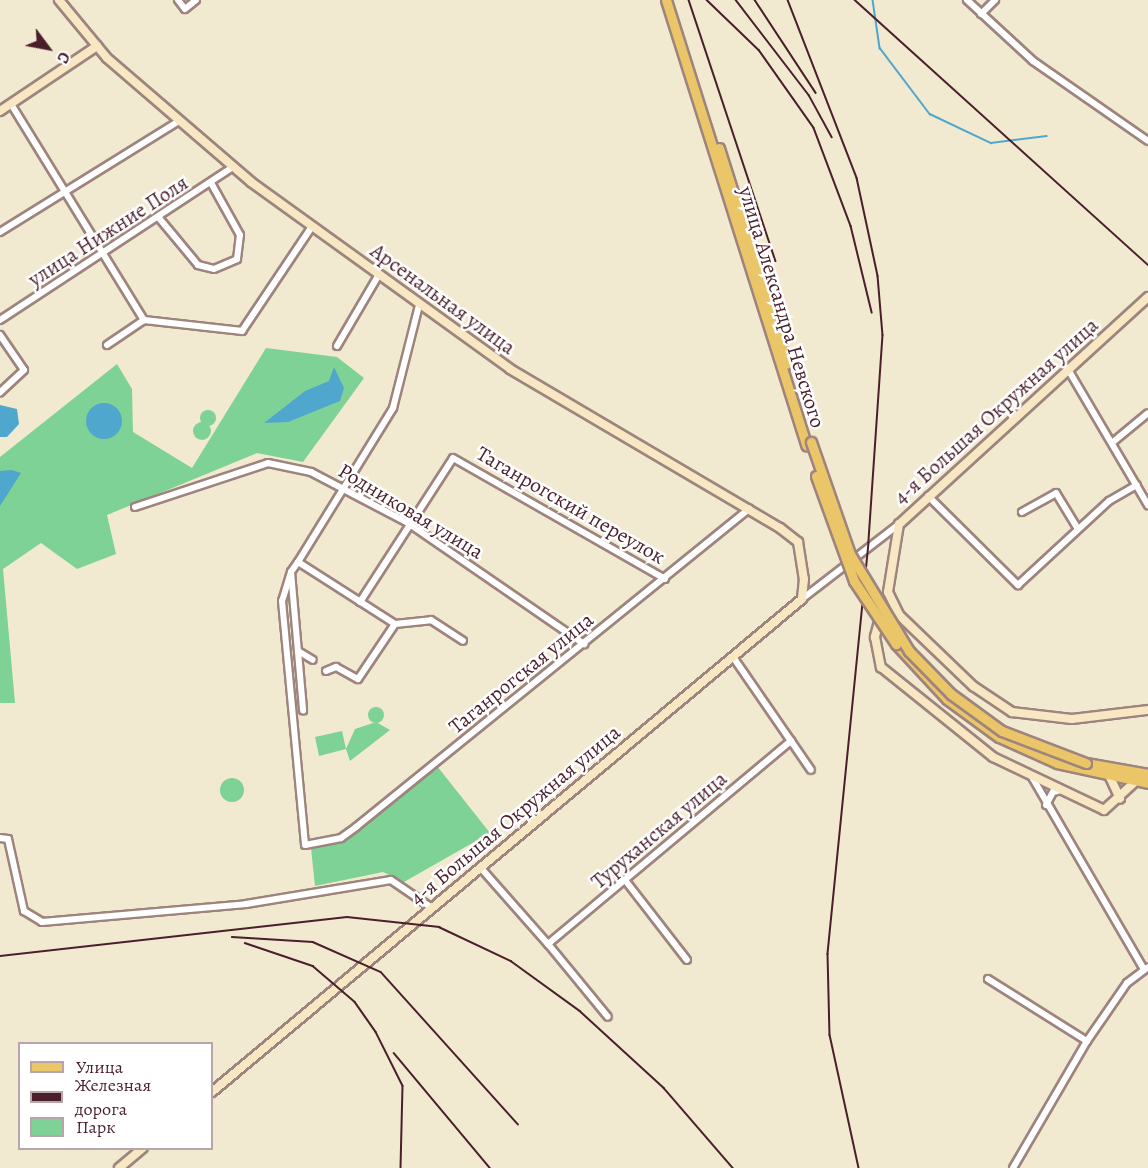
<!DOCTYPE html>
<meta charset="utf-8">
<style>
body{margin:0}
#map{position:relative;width:1148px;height:1168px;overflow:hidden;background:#f1e9d0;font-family:Alegreya,serif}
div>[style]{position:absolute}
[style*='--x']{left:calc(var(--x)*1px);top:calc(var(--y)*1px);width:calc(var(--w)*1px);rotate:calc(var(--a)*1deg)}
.green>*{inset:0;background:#7fd295}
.round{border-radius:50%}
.water>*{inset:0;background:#50a7cd}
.stream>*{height:1.5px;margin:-0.75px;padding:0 0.75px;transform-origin:0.75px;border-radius:0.75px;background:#50a7cd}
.roads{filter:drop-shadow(2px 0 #9e847e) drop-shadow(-2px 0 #9e847e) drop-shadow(0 2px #9e847e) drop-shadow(0 -2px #9e847e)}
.street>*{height:6px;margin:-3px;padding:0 3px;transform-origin:3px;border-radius:3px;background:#fff}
.secondary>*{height:8px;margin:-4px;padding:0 4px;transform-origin:4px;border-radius:4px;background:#f7e8c3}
.primary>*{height:9px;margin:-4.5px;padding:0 4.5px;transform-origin:4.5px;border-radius:4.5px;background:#eac669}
.rail>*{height:1.5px;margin:-0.75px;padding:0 0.75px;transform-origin:0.75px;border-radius:0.75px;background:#4a1f2b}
.bridges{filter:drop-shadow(2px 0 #9e847e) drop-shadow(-2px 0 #9e847e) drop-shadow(0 2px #9e847e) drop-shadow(0 -2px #9e847e)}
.primary-bridge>*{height:9px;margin:-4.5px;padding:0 4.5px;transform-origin:4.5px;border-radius:4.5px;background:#eac669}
span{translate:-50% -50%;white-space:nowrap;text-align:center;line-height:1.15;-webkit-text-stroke:5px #fff;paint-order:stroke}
.street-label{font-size:21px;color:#4a1f2b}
.legend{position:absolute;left:18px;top:1042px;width:195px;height:108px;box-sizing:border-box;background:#fff;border:2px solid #b7a5aa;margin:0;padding:8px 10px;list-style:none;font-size:18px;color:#4a1f2b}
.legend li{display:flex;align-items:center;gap:12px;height:30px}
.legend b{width:30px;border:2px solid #b7a5aa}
.north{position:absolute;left:18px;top:18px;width:60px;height:60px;-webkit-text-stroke:4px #fff;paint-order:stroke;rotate:122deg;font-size:16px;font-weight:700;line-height:24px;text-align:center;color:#4a1f2b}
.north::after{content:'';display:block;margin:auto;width:21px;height:27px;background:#4a1f2b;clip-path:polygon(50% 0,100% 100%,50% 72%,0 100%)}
</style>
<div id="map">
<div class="green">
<i style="clip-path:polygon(266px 348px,337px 357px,364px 378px,303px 462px,257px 453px,107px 515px,116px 554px,77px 569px,41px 543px,3px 569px,15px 703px,0 703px,0 457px,117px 364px,132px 389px,133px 432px,192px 468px)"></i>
<i class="round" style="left:200px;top:410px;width:16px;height:16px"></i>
<i class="round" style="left:193px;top:422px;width:18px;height:18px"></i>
<i class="round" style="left:368px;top:707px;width:16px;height:16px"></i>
<i style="clip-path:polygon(376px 722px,390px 730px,350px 761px,346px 749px,319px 756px,315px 737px,342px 731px,346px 749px,355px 729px)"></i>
<i style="clip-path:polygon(437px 766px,490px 833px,404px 882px,383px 872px,315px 886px,311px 848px,348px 839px)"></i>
<i class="round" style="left:220px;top:778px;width:24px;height:24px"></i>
</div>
<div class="water">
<i style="clip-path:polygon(334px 367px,344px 388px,340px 401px,288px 422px,264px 423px,305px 391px,329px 381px)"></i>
<i class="round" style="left:86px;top:403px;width:36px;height:36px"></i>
<i style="clip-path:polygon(0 405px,17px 409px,19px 424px,7px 437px,0 437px)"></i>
<i style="clip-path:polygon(12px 470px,21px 473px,0 506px,0 471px)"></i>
</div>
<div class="stream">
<i style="--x:873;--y:0;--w:49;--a:81.7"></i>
<i style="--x:880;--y:48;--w:83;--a:52.9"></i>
<i style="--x:930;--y:114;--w:68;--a:25.4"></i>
<i style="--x:991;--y:143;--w:56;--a:-7.1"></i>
</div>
<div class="roads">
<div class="street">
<i style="--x:178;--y:0;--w:11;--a:52"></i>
<i style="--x:185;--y:9;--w:14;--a:-39"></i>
<i style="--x:967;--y:0;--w:90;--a:42.7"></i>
<i style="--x:1033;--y:61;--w:140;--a:34.8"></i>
<i style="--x:981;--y:14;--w:20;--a:-45"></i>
<i style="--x:11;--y:104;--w:254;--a:58.4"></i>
<i style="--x:159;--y:218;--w:61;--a:50.3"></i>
<i style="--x:198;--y:265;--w:16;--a:14"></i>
<i style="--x:214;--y:269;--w:25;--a:-23"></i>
<i style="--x:237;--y:259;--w:24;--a:-83"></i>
<i style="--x:240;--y:235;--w:60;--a:-119.1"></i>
<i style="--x:0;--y:232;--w:211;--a:-31.8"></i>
<i style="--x:0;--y:320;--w:279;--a:-33.3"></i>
<i style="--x:0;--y:335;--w:42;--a:55.6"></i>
<i style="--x:24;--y:370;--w:33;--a:137"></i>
<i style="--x:107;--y:345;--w:45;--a:-34"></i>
<i style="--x:144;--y:320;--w:99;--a:6.4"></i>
<i style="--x:242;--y:331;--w:124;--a:-56.2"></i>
<i style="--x:337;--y:346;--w:81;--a:-59.6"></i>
<i style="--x:1069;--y:371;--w:156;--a:59.5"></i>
<i style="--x:1113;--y:442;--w:45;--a:-39.6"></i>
<i style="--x:928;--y:496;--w:127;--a:44.7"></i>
<i style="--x:1018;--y:585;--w:124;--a:-42.7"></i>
<i style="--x:1109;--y:501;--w:32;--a:-30"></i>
<i style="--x:135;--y:507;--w:140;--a:-18.3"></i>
<i style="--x:268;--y:463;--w:44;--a:11.8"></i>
<i style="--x:311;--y:472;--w:110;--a:27.7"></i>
<i style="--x:408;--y:523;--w:214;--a:34.5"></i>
<i style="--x:1022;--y:512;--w:39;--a:-29"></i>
<i style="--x:1056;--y:493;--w:42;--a:58.6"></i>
<i style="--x:298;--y:562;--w:12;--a:125"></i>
<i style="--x:291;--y:572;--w:139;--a:85"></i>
<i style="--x:291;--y:572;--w:30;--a:107"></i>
<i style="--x:282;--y:601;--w:245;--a:84.6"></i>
<i style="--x:305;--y:845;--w:37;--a:-11"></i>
<i style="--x:341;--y:838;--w:19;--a:-36"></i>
<i style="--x:356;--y:827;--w:506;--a:-38.98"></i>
<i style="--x:802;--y:599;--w:123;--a:-37.7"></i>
<i style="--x:360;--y:602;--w:171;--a:-57.1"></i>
<i style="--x:453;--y:458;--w:244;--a:29.7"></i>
<i style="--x:395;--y:624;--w:36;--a:-6"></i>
<i style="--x:431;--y:620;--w:38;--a:33"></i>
<i style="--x:298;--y:651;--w:17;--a:31"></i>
<i style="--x:733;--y:657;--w:137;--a:55.4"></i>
<i style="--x:326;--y:671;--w:11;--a:-22"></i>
<i style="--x:336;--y:667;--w:25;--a:29"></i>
<i style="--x:358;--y:679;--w:66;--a:-56.1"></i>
<i style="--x:395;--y:624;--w:115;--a:-147.4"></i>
<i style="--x:298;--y:562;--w:181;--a:-58.3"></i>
<i style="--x:393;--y:408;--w:106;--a:-75.8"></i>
<i style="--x:1032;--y:777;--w:221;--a:59.8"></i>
<i style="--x:1046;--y:805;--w:15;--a:-62"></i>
<i style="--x:1053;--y:792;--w:8;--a:-14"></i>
<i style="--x:0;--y:838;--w:8;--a:7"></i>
<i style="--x:8;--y:839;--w:74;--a:77.5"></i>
<i style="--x:24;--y:911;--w:21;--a:31"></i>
<i style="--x:42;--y:922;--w:205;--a:-5"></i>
<i style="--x:246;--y:904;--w:147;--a:-9.4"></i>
<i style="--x:391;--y:880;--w:50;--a:34.3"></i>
<i style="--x:480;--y:867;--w:103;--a:48.6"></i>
<i style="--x:548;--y:944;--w:317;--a:-39.9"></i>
<i style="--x:625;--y:880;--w:101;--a:52.2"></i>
<i style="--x:548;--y:944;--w:94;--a:50.6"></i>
<i style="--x:988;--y:979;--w:117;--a:32.1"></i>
<i style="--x:1013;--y:1168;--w:147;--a:-59.8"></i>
<i style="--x:1087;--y:1041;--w:70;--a:-55.4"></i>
<i style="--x:1127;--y:983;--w:26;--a:-37"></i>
</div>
<div class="secondary">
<i style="--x:59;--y:0;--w:75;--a:50.4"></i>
<i style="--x:107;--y:58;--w:190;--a:40.7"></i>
<i style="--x:251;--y:182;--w:319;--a:35.8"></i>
<i style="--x:510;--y:369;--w:313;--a:30.5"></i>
<i style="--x:780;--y:528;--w:23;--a:38"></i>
<i style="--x:798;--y:542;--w:37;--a:81"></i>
<i style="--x:804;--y:579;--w:20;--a:96"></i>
<i style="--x:802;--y:599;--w:769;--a:140.12"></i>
<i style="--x:0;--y:111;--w:117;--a:-33.8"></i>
<i style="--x:1148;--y:297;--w:337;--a:137.6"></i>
<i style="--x:899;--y:524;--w:69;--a:99.2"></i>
<i style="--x:888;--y:592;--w:25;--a:64"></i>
<i style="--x:899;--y:615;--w:103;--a:43.8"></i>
<i style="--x:973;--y:686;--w:47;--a:33.7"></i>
<i style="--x:1012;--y:712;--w:60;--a:6.7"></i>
<i style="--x:1072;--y:719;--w:77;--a:-6.8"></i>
<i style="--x:881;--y:614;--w:24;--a:105"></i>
<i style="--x:875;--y:637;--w:31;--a:79"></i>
<i style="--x:881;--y:667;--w:144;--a:38.8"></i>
<i style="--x:993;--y:757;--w:123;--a:25.5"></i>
<i style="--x:1104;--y:810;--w:43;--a:-42.2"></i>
<i style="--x:1109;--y:775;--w:26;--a:65"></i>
<i style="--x:119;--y:1168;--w:31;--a:-40"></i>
</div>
<div class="primary">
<i style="--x:666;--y:0;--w:467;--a:72.5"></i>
<i style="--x:719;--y:148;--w:226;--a:72.5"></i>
<i style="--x:896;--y:644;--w:75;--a:47.2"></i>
<i style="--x:947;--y:699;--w:64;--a:36.2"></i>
<i style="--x:999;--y:737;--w:64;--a:24.1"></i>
<i style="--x:1057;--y:763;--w:93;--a:12.4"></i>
<i style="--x:1086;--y:763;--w:63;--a:10.1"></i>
</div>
</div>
<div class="rail">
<i style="--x:689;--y:0;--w:275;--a:71.6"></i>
<i style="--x:707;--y:0;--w:72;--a:43.9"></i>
<i style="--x:759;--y:50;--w:95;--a:54.8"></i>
<i style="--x:814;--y:128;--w:105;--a:69.3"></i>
<i style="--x:851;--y:226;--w:89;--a:76.3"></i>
<i style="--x:736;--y:0;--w:120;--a:52.5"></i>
<i style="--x:809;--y:95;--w:48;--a:61.3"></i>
<i style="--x:755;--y:0;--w:111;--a:56.7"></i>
<i style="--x:788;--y:0;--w:191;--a:68.8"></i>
<i style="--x:857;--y:178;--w:100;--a:77.9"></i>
<i style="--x:878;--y:276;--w:59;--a:85.2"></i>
<i style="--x:883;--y:335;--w:208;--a:93.9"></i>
<i style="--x:869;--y:543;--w:413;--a:95.7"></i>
<i style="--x:828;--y:954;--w:81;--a:88.6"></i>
<i style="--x:830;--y:1035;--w:136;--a:77.7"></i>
<i style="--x:855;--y:0;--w:395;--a:42.1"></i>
<i style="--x:232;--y:937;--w:81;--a:3.5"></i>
<i style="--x:313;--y:942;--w:74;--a:23.8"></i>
<i style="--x:381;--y:972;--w:205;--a:48"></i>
<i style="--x:245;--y:943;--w:72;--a:18.7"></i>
<i style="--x:313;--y:966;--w:55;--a:40.6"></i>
<i style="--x:355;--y:1002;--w:37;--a:55"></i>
<i style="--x:376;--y:1032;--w:60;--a:63.4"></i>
<i style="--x:403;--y:1086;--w:82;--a:91.4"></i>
<i style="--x:0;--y:956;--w:349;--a:-6.4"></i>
<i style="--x:347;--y:917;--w:93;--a:6.2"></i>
<i style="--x:439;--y:927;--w:80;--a:25.3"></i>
<i style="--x:511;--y:961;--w:85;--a:35.9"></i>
<i style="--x:580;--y:1011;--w:114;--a:42.5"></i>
<i style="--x:664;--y:1088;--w:106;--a:49.2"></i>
<i style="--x:394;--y:1053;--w:150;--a:50.1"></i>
</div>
<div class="bridges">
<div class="primary-bridge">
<i style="--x:811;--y:442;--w:119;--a:70.8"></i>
<i style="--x:850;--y:554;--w:114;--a:58.7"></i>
<i style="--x:909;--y:651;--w:60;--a:45.7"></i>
<i style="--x:951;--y:694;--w:63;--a:36"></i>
<i style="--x:1002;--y:731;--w:90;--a:20.9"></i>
<i style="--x:816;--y:476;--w:112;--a:70.1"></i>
<i style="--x:854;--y:581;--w:76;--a:56.3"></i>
</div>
</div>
<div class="street-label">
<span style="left:108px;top:231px;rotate:-33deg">улица Нижние Поля</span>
<span style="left:443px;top:299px;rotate:36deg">Арсенальная улица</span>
<span style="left:782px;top:307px;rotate:73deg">улица Александра Невского</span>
<span style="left:996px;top:411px;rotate:-42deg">4-я Большая Окружная улица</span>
<span style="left:571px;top:505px;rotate:30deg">Таганрогский переулок</span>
<span style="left:411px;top:511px;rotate:31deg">Родниковая улица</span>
<span style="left:521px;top:673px;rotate:-39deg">Таганрогская улица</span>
<span style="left:515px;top:815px;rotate:-40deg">4-я Большая Окружная улица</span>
<span style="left:659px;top:830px;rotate:-40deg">Туруханская улица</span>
</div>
<ul class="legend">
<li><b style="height:8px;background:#eac669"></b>Улица</li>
<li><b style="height:8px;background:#4a1f2b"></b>Железная дорога</li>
<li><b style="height:16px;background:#7fd295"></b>Парк</li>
</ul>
<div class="north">С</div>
</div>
